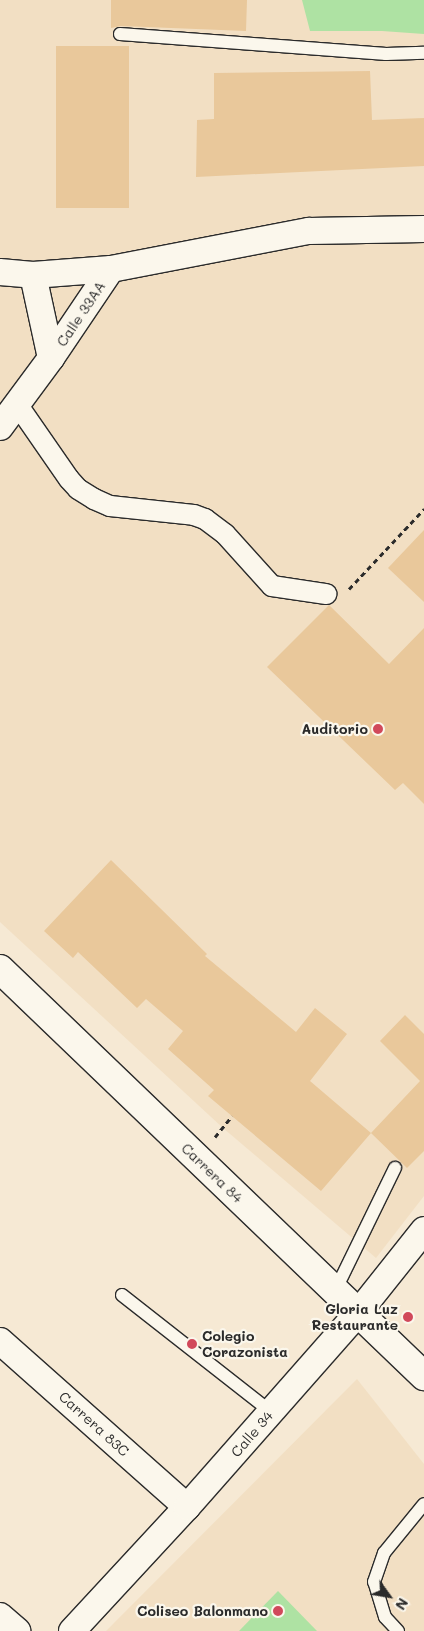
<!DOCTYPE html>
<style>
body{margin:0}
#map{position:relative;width:424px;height:1631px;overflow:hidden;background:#f6e9d4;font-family:Mali,sans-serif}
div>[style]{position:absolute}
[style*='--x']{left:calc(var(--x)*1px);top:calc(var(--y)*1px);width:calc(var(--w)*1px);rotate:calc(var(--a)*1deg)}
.built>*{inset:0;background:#f2dfc3}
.green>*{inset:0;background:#aee2a3}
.building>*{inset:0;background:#e9c89b;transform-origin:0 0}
.path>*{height:3px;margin-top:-1.5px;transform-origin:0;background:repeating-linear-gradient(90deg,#2b2b2b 0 5px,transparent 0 9px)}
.roads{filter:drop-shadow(1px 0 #2b2b2b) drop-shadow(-1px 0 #2b2b2b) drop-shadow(0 1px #2b2b2b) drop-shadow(0 -1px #2b2b2b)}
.service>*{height:12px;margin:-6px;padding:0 6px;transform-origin:6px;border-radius:6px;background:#fbf7ec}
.pedestrian>*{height:20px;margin:-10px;padding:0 10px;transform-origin:10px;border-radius:10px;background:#fbf7ec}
.minor>*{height:26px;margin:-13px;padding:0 13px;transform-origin:13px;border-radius:13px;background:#fbf7ec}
.tertiary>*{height:28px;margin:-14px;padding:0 14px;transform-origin:14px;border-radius:14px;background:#fbf7ec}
.dots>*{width:14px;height:14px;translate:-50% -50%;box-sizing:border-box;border:2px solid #fbf7ec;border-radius:50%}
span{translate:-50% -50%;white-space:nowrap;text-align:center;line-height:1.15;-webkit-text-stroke:4.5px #fbf7ec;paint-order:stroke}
.street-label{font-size:14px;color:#2b2b2b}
.poi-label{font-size:14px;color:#2b2b2b;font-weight:700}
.right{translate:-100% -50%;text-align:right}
.left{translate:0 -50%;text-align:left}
.north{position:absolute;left:364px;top:1571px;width:50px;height:50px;-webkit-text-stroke:4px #fbf7ec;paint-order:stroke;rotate:122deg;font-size:14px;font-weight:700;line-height:20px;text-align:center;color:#2b2b2b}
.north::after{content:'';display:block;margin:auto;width:18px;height:22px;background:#2b2b2b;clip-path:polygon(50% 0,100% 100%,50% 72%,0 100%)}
</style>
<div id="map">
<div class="built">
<i style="clip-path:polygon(0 0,424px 0,424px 1196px,376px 1258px,223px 1128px,0 922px)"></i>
<i style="clip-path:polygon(357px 1379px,424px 1464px,424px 1631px,106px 1631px)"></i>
</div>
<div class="green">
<i style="clip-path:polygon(302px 0,424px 0,424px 34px,382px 31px,310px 31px)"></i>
<i style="clip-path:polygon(278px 1591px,317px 1631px,239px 1631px)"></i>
</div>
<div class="building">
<i style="clip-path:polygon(111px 0,247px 0,246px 31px,121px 26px,111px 28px)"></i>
<i style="left:56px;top:46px;width:73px;height:162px"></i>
<i style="clip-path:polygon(370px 71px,372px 120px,424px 118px,424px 166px,196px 177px,197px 120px,214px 119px,214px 73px)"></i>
<i style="clip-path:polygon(424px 530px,424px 602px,388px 568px)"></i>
<i style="clip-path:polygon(329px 605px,389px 664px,424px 628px,424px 804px,403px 783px,395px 790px,267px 667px)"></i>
<i style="clip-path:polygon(111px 860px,207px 954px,205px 956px,296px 1032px,315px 1008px,347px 1034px,310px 1081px,371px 1133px,321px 1191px,208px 1096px,214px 1090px,168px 1049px,183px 1031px,146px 999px,137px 1008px,78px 952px,73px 958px,44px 931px)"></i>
<i style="clip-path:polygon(405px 1015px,424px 1034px,424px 1151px,407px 1168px,371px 1133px,420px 1081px,380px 1041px)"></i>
</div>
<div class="path">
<i style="--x:349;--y:589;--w:110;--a:-46.8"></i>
<i style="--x:215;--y:1137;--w:27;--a:-51"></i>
</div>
<div class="roads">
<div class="service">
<i style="--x:120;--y:34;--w:267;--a:4.3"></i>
<i style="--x:386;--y:54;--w:38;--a:-2"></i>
<i style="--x:335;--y:1291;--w:137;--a:-64"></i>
<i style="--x:122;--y:1295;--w:189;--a:38.1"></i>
<i style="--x:398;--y:1631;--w:19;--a:-133"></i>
<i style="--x:385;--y:1617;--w:37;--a:-107"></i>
<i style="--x:374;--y:1582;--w:31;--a:-71"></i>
<i style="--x:384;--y:1553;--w:63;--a:-50.8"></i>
</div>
<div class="pedestrian">
<i style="--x:17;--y:404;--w:91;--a:55.3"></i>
<i style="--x:69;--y:479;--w:13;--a:48"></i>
<i style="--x:78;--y:489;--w:19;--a:32"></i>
<i style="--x:94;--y:499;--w:17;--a:24"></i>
<i style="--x:110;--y:506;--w:84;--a:6.1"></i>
<i style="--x:194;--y:515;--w:12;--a:20"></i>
<i style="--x:205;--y:519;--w:25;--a:37"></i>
<i style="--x:225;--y:534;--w:70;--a:47.9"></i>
<i style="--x:272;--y:586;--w:55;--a:8.4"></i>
</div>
<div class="minor">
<i style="--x:0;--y:272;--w:33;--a:5"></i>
<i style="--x:33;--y:275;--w:78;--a:-4.4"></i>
<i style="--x:111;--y:269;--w:202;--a:-10.9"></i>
<i style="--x:309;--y:231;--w:115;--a:-1"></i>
<i style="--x:33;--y:275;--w:85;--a:77.8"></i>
<i style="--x:0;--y:427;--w:86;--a:-53.5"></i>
<i style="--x:51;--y:358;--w:107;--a:-56"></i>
<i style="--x:0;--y:1341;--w:250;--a:41.6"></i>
<i style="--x:0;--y:1616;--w:23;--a:41"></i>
<i style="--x:72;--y:1631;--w:169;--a:-47.2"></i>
<i style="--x:187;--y:1507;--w:259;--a:-48.6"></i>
<i style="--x:358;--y:1313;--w:106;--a:-51.5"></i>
</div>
<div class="tertiary">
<i style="--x:0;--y:969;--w:588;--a:43.83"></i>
</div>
</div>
<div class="dots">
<i style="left:378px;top:729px;background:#d1495b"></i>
<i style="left:408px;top:1317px;background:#d1495b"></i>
<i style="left:192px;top:1344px;background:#d1495b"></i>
<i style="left:278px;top:1611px;background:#d1495b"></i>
</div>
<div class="street-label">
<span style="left:81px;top:314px;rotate:-56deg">Calle 33AA</span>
<span style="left:212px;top:1173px;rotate:44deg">Carrera 84</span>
<span style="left:94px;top:1424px;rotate:42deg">Carrera 83C</span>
<span style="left:252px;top:1434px;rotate:-49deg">Calle 34</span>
</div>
<div class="poi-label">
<span class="right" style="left:368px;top:729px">Auditorio</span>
<span class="right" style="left:398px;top:1317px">Gloria Luz<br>Restaurante</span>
<span class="left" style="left:202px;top:1344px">Colegio<br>Corazonista</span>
<span class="right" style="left:268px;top:1611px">Coliseo Balonmano</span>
</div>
<div class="north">N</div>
</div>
